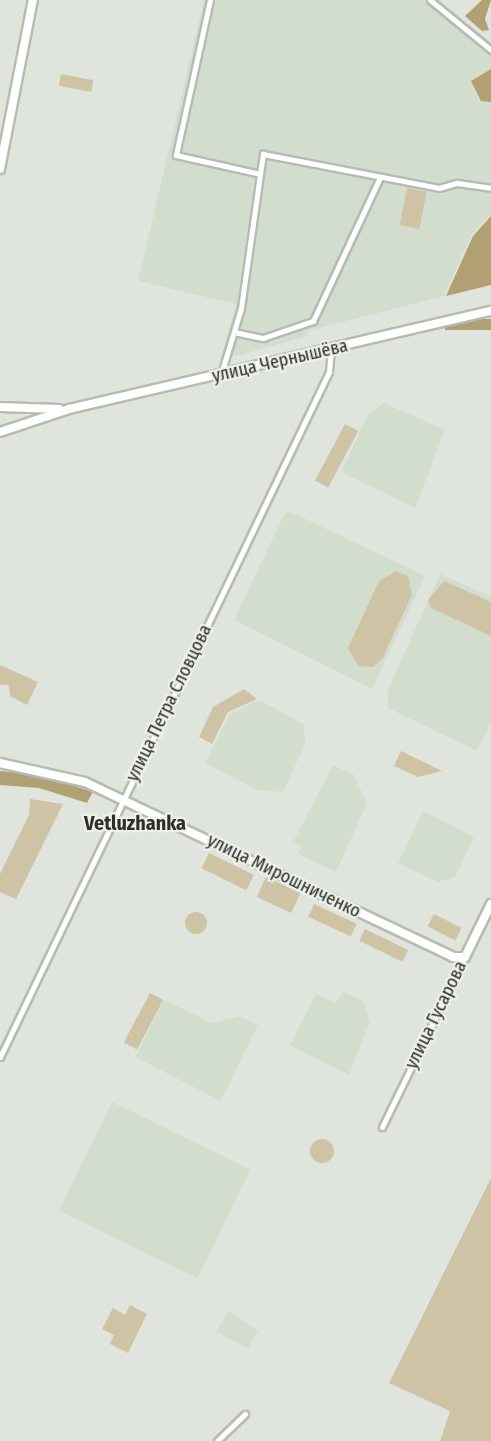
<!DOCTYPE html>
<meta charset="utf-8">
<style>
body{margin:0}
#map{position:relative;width:491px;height:1441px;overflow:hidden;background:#dfe5dc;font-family:"Fira Sans Condensed",sans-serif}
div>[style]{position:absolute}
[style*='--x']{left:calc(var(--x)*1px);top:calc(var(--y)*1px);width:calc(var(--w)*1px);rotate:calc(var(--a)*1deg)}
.built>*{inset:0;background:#d3ddcd;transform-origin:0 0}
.green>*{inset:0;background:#cfc3a5;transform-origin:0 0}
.round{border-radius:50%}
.forest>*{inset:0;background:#b1a074;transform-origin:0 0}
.roads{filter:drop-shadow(2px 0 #b6bcb3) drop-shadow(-2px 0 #b6bcb3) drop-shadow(0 2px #b6bcb3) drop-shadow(0 -2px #b6bcb3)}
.street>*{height:5px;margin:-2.5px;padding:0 2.5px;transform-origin:2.5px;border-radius:2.5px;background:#fff}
.secondary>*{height:8px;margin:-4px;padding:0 4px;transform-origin:4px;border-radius:4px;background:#fff}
span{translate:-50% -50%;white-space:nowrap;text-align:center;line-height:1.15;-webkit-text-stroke:4.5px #ecf2e9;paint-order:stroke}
.street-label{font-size:18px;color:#2c2e2a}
.neighbourhood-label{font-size:20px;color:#2c2e2a;font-weight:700}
</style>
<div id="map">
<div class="built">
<i style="clip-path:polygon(204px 0,425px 0,491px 55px,491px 214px,472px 234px,444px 296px,307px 331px,308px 336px,236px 356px,223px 351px,236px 304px,138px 281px)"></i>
<i style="clip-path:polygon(384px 403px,445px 430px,415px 508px,341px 472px,368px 414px)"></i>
<i style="clip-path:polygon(291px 512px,425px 576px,372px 689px,234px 620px,285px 513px)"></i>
<i style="clip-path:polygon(440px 574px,491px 597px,491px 722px,477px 751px,388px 708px,387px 692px)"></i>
<i style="clip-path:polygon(260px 700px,303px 724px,306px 742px,283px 792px,257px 790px,205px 763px,230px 714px)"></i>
<i style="clip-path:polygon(333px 765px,353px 774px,367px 803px,336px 872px,298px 854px,302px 846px,293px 842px)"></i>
<i style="clip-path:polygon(423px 811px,474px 837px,455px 877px,438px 882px,398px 863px)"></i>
<i style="clip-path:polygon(344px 992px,363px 1001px,370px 1022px,349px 1075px,290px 1045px,316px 994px,335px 1002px)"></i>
<i style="clip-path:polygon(164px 1000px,212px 1023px,239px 1016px,258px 1025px,221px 1101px,135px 1057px)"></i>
<i style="left:112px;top:1102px;width:154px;height:121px;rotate:26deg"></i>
<i style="clip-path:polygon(229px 1311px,258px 1331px,248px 1348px,216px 1332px)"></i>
</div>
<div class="green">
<i style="left:61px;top:74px;width:33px;height:12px;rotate:11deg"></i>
<i style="left:407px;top:188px;width:20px;height:38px;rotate:11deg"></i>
<i style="left:345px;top:424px;width:15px;height:64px;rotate:28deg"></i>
<i style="clip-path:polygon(396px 571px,408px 576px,412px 595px,382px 659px,373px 667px,358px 666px,348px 648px,379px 581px)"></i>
<i style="clip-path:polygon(444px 581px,491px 602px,491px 636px,431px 608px,428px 600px)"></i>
<i style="clip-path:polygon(0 665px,38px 682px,27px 705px,10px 696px,9px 685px,0 685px)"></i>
<i style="clip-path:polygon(244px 689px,257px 699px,228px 712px,212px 744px,199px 737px,213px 707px)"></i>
<i style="clip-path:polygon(401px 751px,442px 771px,418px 777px,394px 766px)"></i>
<i style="clip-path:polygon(30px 799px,63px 804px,16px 899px,0 892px,0 874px,29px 815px)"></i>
<i style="left:209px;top:853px;width:50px;height:17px;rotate:26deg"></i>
<i style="left:266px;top:877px;width:38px;height:22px;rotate:25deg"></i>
<i style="left:314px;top:904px;width:47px;height:14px;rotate:25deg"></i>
<i class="round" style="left:185px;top:912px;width:22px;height:22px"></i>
<i style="left:434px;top:914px;width:31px;height:14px;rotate:27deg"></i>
<i style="left:365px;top:929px;width:48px;height:13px;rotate:26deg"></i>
<i style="left:150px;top:993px;width:15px;height:56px;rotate:28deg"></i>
<i class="round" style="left:310px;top:1139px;width:24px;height:24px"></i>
<i style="clip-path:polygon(491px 1178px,491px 1441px,440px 1441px,450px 1411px,389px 1383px)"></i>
<i style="clip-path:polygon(130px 1305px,147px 1314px,128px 1353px,110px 1344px,114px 1335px,102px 1329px,113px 1308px,125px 1315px)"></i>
</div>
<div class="forest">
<i style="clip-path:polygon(482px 0,491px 0,485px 19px,489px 30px,482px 31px,465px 16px)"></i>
<i style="clip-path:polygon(491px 69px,491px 102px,481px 101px,471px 81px)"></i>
<i style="clip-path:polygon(491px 216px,491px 285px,446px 296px,473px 236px)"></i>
<i style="left:491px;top:319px;width:11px;height:46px;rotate:90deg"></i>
<i style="clip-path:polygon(0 771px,37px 774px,93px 792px,87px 803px,39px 788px,0 785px)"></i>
</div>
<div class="roads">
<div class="street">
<i style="--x:210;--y:0;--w:159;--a:102.4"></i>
<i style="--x:176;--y:155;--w:86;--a:12.7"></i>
<i style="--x:430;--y:0;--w:79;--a:39.3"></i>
<i style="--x:234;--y:332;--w:30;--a:12"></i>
<i style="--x:263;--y:338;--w:53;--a:-18.8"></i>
<i style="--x:313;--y:321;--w:159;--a:-65"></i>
<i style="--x:221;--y:374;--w:69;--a:-73.1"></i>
<i style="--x:241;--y:308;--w:156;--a:-81.9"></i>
<i style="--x:263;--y:154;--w:179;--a:10.9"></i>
<i style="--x:439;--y:188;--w:19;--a:-16"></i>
<i style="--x:457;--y:183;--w:34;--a:8"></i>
<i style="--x:0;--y:1057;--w:760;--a:-64.35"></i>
<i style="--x:329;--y:372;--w:22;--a:-85"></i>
<i style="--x:382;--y:1127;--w:189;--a:-64"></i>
<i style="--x:217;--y:1441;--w:39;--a:-44"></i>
</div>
<div class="secondary">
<i style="--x:0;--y:169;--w:172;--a:-79"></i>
<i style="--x:0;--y:407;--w:59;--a:1.9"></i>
<i style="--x:0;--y:432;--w:73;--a:-18.4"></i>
<i style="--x:69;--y:409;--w:433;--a:-13.1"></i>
<i style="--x:0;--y:763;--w:87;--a:12.6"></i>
<i style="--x:85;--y:782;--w:407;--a:25.4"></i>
<i style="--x:453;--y:957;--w:12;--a:0"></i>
<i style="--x:465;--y:957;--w:59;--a:-63.9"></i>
</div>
</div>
<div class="street-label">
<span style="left:280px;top:361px;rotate:-13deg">улица Чернышёва</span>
<span style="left:169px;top:703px;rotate:-64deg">улица Петра Словцова</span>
<span style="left:284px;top:876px;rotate:26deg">улица Мирошниченко</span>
<span style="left:436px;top:1015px;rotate:-64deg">улица Гусарова</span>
</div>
<div class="neighbourhood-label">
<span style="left:135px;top:823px">Vetluzhanka</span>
</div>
</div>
